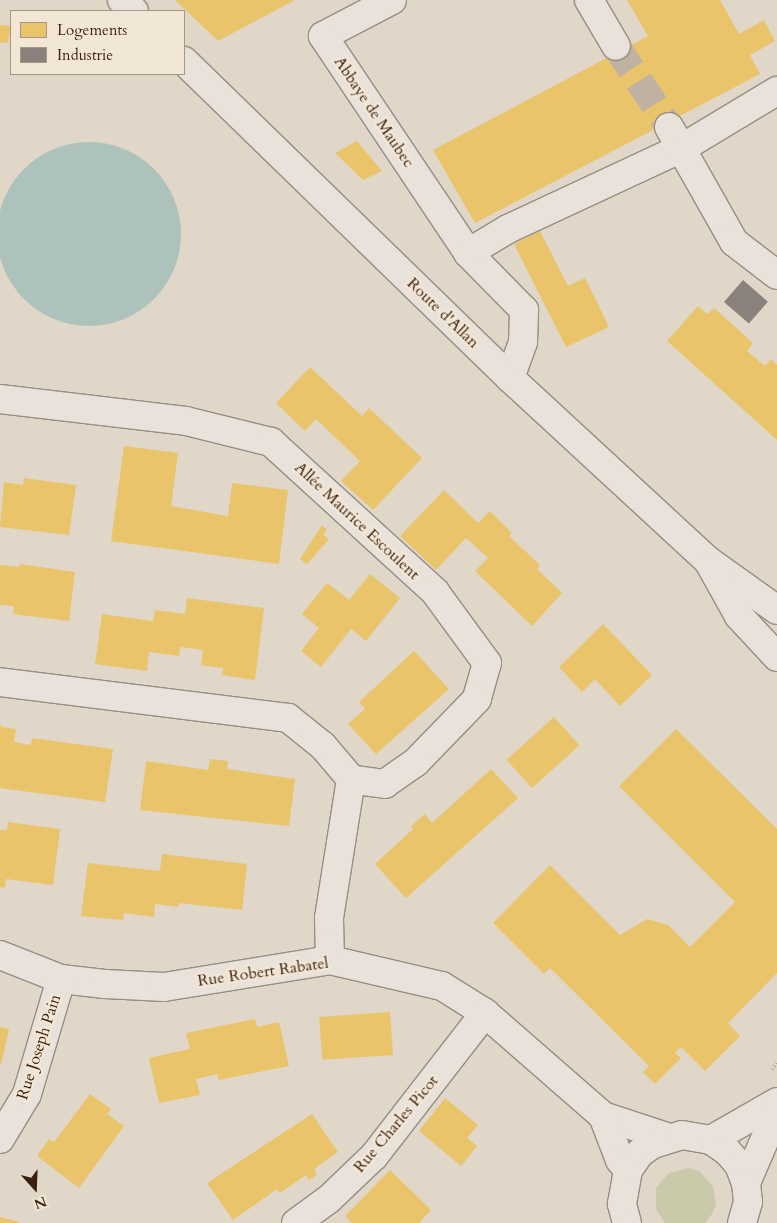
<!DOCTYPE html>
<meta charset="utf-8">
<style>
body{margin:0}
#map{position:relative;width:777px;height:1223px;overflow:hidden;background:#e0d7c8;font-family:Cardo,serif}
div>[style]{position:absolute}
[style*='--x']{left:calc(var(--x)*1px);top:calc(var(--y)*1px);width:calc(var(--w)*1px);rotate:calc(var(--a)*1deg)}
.green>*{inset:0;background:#cacaaa}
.water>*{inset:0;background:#aec2bc}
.round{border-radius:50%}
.homes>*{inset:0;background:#e9c46a;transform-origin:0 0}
.industry>*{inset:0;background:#8a817c;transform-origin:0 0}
.street-tunnel>*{height:28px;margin-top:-14px;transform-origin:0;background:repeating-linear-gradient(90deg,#bfb2a3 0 28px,transparent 0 42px)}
.path>*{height:3px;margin-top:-1.5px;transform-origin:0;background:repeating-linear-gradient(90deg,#a8a199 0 1px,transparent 0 3.5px)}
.roads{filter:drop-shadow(1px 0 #968d83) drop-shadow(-1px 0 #968d83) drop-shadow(0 1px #968d83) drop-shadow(0 -1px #968d83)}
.street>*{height:28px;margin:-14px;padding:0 14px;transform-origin:14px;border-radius:14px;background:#e8e2db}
.secondary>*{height:28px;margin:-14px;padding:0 14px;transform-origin:14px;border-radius:14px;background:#e8e2db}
span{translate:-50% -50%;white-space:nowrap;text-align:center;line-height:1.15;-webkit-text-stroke:5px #f2e6d5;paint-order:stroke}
.street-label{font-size:16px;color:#3b1f10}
.legend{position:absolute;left:10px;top:10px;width:175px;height:65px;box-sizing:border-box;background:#f2e6d5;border:1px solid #a99686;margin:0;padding:6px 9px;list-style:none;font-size:15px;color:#3b1f10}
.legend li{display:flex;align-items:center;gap:10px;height:25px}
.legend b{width:25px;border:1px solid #a99686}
.north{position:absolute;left:10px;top:1163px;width:50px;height:50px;-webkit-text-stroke:4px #f2e6d5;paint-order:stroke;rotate:160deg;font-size:14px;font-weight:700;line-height:20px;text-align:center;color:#3b1f10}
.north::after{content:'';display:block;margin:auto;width:18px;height:22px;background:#3b1f10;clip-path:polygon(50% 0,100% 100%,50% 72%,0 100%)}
</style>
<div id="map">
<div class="green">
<i style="clip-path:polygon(689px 1168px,699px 1171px,713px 1186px,716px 1205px,712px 1214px,705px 1223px,665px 1223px,656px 1209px,656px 1188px,669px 1173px)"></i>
</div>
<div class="water">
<i class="round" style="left:-3px;top:142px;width:184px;height:184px"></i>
</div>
<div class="homes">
<i style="clip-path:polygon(175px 0,295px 0,218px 41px)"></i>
<i style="clip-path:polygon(627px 0,720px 0,739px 34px,764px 20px,775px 41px,750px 55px,760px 74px,475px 223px,433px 150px,648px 36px)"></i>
<i style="clip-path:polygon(0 25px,11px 26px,8px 43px,0 42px)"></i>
<i style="clip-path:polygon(357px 141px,382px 171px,363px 180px,335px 153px)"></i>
<i style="clip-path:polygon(540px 231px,568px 286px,585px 278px,609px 327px,566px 347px,514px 244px)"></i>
<i style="clip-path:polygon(698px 306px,707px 314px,714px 308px,753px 343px,747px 351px,765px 366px,771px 359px,777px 365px,777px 440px,667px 341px)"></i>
<i style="clip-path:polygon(310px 367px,362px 416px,369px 408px,422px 458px,373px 510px,341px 481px,360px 461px,316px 419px,305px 431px,276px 403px)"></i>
<i style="clip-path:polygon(124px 446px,178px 453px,171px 506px,228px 516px,232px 483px,288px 490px,279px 564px,111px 541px)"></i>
<i style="clip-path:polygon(24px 478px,76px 485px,69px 535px,0 527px,4px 482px,23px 485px)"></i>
<i style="clip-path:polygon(444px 490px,478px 523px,490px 511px,512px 533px,509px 536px,540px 565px,537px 569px,562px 593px,532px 626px,475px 571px,488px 558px,466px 538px,436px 570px,400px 536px)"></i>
<i style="clip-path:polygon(322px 525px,327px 530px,323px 535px,329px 539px,307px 564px,300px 559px)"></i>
<i style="clip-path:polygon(20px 564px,75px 572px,69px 621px,13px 614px,14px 606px,0 605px,0 565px,19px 567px)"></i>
<i style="clip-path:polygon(370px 574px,400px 598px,366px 641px,351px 629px,321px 667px,301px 651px,319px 628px,302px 614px,327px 583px,349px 600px)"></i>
<i style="clip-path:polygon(187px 598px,264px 608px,255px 680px,222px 675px,223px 668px,201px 665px,203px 650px,180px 647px,179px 656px,149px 652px,147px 671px,95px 664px,102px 614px,153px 621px,155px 610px,185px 614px)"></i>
<i style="clip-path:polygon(603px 624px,652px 675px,620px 706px,595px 679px,582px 692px,559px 667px)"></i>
<i style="clip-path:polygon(414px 651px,449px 689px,376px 754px,348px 724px,365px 709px,359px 702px)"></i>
<i style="left:554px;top:717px;width:38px;height:64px;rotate:48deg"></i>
<i style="clip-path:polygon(0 724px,2px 727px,16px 729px,14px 742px,31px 745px,32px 738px,113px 749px,105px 802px,0 788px)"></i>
<i style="clip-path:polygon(676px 729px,777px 829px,777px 973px,728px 1023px,740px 1036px,705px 1071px,681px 1047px,675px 1053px,681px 1058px,655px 1084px,643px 1072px,649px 1066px,550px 968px,544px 974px,493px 923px,550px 865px,620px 935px,647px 919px,668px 925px,690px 947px,735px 902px,619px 786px)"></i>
<i style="clip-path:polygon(210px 759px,228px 761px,227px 769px,295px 779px,289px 826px,140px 810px,146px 761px,208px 770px)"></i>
<i style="clip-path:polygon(491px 769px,518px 798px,406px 898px,375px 864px,413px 829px,411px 826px,425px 814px,432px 823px)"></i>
<i style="clip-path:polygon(8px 822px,60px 829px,53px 885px,6px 879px,5px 888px,0 887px,0 830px,7px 830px)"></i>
<i style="clip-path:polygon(162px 854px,247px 864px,242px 910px,179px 903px,178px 907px,155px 904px,154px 917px,124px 913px,123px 920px,81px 916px,88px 863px,160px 871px)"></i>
<i style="left:390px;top:1012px;width:43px;height:71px;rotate:86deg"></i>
<i style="clip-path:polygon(255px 1019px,257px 1027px,279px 1022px,289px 1066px,219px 1080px,217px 1074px,196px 1079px,200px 1095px,159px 1103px,149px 1058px,190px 1049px,186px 1033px)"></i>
<i style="clip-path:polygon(0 1027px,9px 1029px,1px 1065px,0 1065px)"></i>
<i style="clip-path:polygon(90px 1094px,111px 1109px,107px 1114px,124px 1126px,79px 1188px,37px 1156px,49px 1139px,54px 1142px)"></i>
<i style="clip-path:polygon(445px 1098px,478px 1125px,467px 1138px,477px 1146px,461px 1166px,419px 1131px)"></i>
<i style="clip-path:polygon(312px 1114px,338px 1152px,314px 1169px,317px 1175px,309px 1180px,306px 1175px,280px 1193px,277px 1189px,233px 1220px,207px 1183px)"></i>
<i style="clip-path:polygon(390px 1170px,431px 1210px,419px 1223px,352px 1223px,345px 1216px)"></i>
<i style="clip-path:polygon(0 1217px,19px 1222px,19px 1223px,0 1223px)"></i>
</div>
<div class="industry">
<i style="left:743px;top:280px;width:33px;height:29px;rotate:41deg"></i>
</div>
<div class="street-tunnel">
<i style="--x:616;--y:46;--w:97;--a:56.8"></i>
</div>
<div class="path">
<i style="--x:772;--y:1069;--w:9;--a:-54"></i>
</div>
<div class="roads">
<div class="street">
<i style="--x:392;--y:0;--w:78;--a:152.4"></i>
<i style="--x:323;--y:36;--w:261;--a:56.2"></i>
<i style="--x:589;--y:0;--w:53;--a:59.6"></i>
<i style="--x:669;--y:127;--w:132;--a:60.5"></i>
<i style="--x:734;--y:242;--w:54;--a:37.5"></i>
<i style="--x:510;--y:378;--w:38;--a:-70"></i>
<i style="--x:523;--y:342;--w:32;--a:-88"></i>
<i style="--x:524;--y:310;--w:80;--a:-134.5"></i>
<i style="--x:468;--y:253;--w:47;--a:-31"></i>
<i style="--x:508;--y:229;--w:192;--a:-25"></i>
<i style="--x:682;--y:148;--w:111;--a:-31"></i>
<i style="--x:0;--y:399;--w:187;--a:6.7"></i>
<i style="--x:186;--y:421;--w:88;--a:13.9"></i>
<i style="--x:271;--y:442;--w:222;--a:42.4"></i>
<i style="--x:435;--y:592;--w:88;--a:53.8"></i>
<i style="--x:487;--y:663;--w:37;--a:106"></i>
<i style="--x:477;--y:699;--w:88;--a:134.1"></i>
<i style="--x:416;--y:762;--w:38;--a:145"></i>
<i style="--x:385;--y:784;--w:34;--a:-172"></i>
<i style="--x:351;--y:779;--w:43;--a:-130.3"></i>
<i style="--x:323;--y:746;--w:45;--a:-141.3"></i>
<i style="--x:288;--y:718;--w:290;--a:-172.9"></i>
<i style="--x:0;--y:955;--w:66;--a:21.5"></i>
<i style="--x:61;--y:979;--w:44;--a:6.5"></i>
<i style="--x:105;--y:984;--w:59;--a:2.9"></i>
<i style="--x:164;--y:987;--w:168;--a:-9.2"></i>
<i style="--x:330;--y:960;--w:115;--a:13.1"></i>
<i style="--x:442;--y:986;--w:51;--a:32.1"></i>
<i style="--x:485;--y:1013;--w:157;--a:41.1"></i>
<i style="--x:603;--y:1116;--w:67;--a:18.2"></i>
<i style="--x:330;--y:960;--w:42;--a:-91.4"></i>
<i style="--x:329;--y:918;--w:141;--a:-81"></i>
<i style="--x:603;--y:1116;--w:47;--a:68.9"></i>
<i style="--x:620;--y:1160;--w:13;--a:51"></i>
<i style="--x:0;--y:1139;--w:52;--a:-59"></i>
<i style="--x:27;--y:1094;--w:120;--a:-73.5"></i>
<i style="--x:711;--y:1140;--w:76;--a:-29.9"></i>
<i style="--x:746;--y:1183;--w:78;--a:-66.7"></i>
<i style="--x:296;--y:1223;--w:41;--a:-36"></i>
<i style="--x:329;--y:1199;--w:62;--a:-43.7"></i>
<i style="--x:374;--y:1156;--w:181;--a:-52.2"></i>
<i style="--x:627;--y:1223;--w:20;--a:-105"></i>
<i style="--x:622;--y:1204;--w:35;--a:-80"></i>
<i style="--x:628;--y:1170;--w:21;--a:-55"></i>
<i style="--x:640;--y:1153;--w:16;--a:-35"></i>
<i style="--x:653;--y:1144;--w:30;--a:-17"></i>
<i style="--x:682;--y:1135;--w:29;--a:10"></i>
<i style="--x:711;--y:1140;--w:19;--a:35"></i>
<i style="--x:727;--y:1151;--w:18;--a:49"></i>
<i style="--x:739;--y:1165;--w:19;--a:69"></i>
<i style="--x:746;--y:1183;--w:19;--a:84"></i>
<i style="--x:748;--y:1202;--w:22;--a:106"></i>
</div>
<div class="secondary">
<i style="--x:122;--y:0;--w:16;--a:43"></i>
<i style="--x:184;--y:61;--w:455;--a:44.2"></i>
<i style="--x:510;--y:378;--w:268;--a:42.7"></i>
<i style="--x:707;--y:560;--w:86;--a:35.5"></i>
<i style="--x:711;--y:566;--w:57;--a:60.8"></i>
<i style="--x:739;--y:616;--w:56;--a:47.2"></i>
</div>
</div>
<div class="street-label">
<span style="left:374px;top:112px;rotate:56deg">Abbaye de Maubec</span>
<span style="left:443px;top:313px;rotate:44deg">Route d'Allan</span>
<span style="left:357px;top:521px;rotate:43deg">Allée Maurice Escoulent</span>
<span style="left:263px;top:972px;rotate:-8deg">Rue Robert Rabatel</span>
<span style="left:39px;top:1047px;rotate:-72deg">Rue Joseph Pain</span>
<span style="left:396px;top:1124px;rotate:-50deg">Rue Charles Picot</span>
</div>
<ul class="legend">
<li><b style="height:14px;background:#e9c46a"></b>Logements</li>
<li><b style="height:14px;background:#8a817c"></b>Industrie</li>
</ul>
<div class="north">N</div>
</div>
